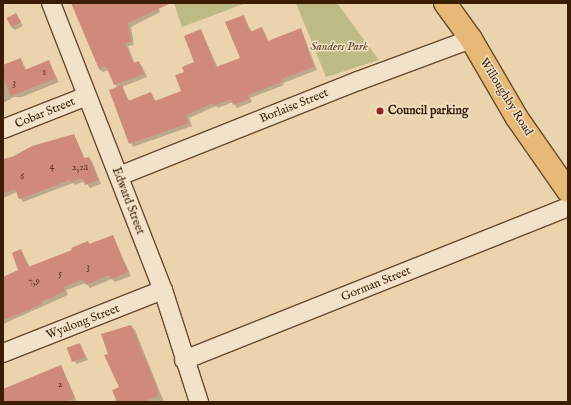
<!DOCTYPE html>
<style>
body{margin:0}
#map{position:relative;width:571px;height:405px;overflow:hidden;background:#ebd3ad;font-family:"IM FELL English",serif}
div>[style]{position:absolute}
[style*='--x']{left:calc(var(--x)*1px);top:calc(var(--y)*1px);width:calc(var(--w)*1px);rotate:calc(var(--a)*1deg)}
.green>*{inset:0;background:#beba85}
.shadow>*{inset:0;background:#0003}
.building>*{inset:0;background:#cf8a7a;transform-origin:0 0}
.roads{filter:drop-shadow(1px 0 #674a2e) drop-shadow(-1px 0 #674a2e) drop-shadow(0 1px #674a2e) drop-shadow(0 -1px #674a2e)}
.minor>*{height:18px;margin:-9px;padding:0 9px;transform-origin:9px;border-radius:9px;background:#f2e2ca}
.major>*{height:22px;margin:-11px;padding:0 11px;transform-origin:11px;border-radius:11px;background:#e6ba76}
.dots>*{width:11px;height:11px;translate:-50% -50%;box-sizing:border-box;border:2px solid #f2e2ca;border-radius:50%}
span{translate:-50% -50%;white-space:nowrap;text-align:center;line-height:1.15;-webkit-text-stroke:3px #f2e2ca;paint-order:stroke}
.number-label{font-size:10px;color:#603822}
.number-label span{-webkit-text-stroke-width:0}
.park-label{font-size:12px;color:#5c4424;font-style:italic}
.street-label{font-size:12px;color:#3b1d04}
.poi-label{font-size:12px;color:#3b1d04;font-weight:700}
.left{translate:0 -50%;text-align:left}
.frame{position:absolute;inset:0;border:4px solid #3b1d04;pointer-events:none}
</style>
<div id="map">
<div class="green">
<i style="clip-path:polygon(174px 3px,246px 3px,182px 27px)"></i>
<i style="clip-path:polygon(296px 3px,337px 3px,379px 60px,326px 77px)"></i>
</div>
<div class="shadow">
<i style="clip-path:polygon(72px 3px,162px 3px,157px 5px,160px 12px,131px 27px,134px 45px,128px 46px,135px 64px,138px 62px,142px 66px,147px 77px,122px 87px,130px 102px,151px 94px,156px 101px,183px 92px,185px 72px,196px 62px,201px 31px,218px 68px,241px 59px,243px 16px,252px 32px,262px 28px,269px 42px,301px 29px,317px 70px,283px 83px,284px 85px,250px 98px,252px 102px,237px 108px,233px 102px,218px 108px,216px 106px,189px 118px,192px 126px,133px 147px,110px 90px,117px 88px,109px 70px,103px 72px,99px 69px)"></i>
<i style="clip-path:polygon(16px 14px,23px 26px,15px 30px,11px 27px)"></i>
<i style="clip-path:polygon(20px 59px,27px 70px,48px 61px,59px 82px,22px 97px,14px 97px,3px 103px,3px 66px)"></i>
<i style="clip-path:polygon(74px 135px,85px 159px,89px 158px,92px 161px,101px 184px,90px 188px,85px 181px,75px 185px,73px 183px,23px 202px,17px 192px,3px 198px,3px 160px)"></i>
<i style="clip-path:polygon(113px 236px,131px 276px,115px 282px,112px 279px,90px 288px,86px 283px,66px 290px,68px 295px,3px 324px,3px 278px,19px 271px,21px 250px,30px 267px,73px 250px,88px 242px,90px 245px)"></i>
<i style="clip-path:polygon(131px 326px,135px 330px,164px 402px,115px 402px,120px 388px,110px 354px)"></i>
<i style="clip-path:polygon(80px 345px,88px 360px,77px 364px,74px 361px)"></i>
<i style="clip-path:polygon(61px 366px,77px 402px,3px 402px,3px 390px)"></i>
</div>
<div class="building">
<i style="clip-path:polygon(71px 3px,171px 3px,128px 23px,131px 42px,125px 43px,133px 63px,139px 61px,144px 74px,114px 85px,106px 66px,99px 69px)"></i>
<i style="left:16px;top:13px;width:10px;height:11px;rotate:61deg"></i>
<i style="clip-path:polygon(244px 15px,250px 32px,262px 27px,268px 41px,301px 28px,314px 67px,281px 79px,282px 82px,248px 95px,249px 99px,233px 105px,231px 99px,214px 106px,213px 103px,186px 115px,189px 123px,129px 144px,109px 90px,122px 85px,128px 101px,151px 92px,155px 101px,181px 91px,175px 75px,184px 72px,182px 67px,194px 62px,184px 36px,201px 29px,216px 67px,240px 58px,225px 22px)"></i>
<i style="clip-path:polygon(21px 58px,25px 70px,49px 60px,56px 78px,11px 96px,3px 76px,3px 65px)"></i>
<i style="clip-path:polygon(74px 134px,84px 158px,89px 157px,98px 180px,85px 185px,83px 178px,71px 182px,70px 180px,19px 199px,15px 189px,3px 193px,3px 159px,12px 157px,32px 146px)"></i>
<i style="clip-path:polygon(113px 235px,128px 272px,111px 279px,109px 275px,86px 285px,83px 279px,64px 287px,65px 291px,41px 302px,42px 304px,3px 320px,3px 277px,18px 270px,12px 253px,21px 249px,28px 267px,72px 250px,71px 248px,88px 241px,89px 244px)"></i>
<i style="clip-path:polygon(131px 325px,157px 388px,158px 396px,148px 400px,149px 402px,117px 402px,112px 390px,119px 387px,104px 355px,108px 354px,101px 334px)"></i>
<i style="left:80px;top:343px;width:15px;height:14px;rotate:70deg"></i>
<i style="clip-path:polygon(61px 365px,75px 398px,65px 402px,3px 402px,3px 389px)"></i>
</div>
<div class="roads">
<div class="minor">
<i style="--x:51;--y:3;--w:308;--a:68.7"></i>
<i style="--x:163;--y:290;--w:118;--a:72.2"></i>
<i style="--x:3;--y:129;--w:90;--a:-21.4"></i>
<i style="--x:119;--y:176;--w:257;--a:-21.7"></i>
<i style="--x:358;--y:81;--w:121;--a:-20.4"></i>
<i style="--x:3;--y:353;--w:172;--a:-21.5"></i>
<i style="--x:184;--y:360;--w:413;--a:-21.7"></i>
</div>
<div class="major">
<i style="--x:445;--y:3;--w:44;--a:54.2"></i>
<i style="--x:471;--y:39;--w:91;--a:59.8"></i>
<i style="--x:517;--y:118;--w:89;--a:55.1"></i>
</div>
</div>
<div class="dots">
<i style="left:380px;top:111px;background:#8f2418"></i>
</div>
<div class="number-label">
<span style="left:44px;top:73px">1</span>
<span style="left:14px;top:84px">3</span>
<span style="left:52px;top:167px">4</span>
<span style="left:80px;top:168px">2,2a</span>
<span style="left:22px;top:177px">6</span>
<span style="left:88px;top:268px">3</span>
<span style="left:60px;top:274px">5</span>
<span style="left:34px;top:282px">7,9</span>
<span style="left:60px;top:385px">2</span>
</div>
<div class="park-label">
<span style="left:339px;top:47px">Sanders Park</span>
</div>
<div class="street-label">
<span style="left:506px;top:97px;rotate:58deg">Willoughby Road</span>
<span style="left:294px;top:106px;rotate:-22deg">Borlaise Street</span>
<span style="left:45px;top:113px;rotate:-22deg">Cobar Street</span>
<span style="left:128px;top:201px;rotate:69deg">Edward Street</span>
<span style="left:376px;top:284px;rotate:-22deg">Gorman Street</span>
<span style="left:83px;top:322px;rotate:-21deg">Wyalong Street</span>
</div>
<div class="poi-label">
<span class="left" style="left:388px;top:111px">Council parking</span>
</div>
<div class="frame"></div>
</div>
